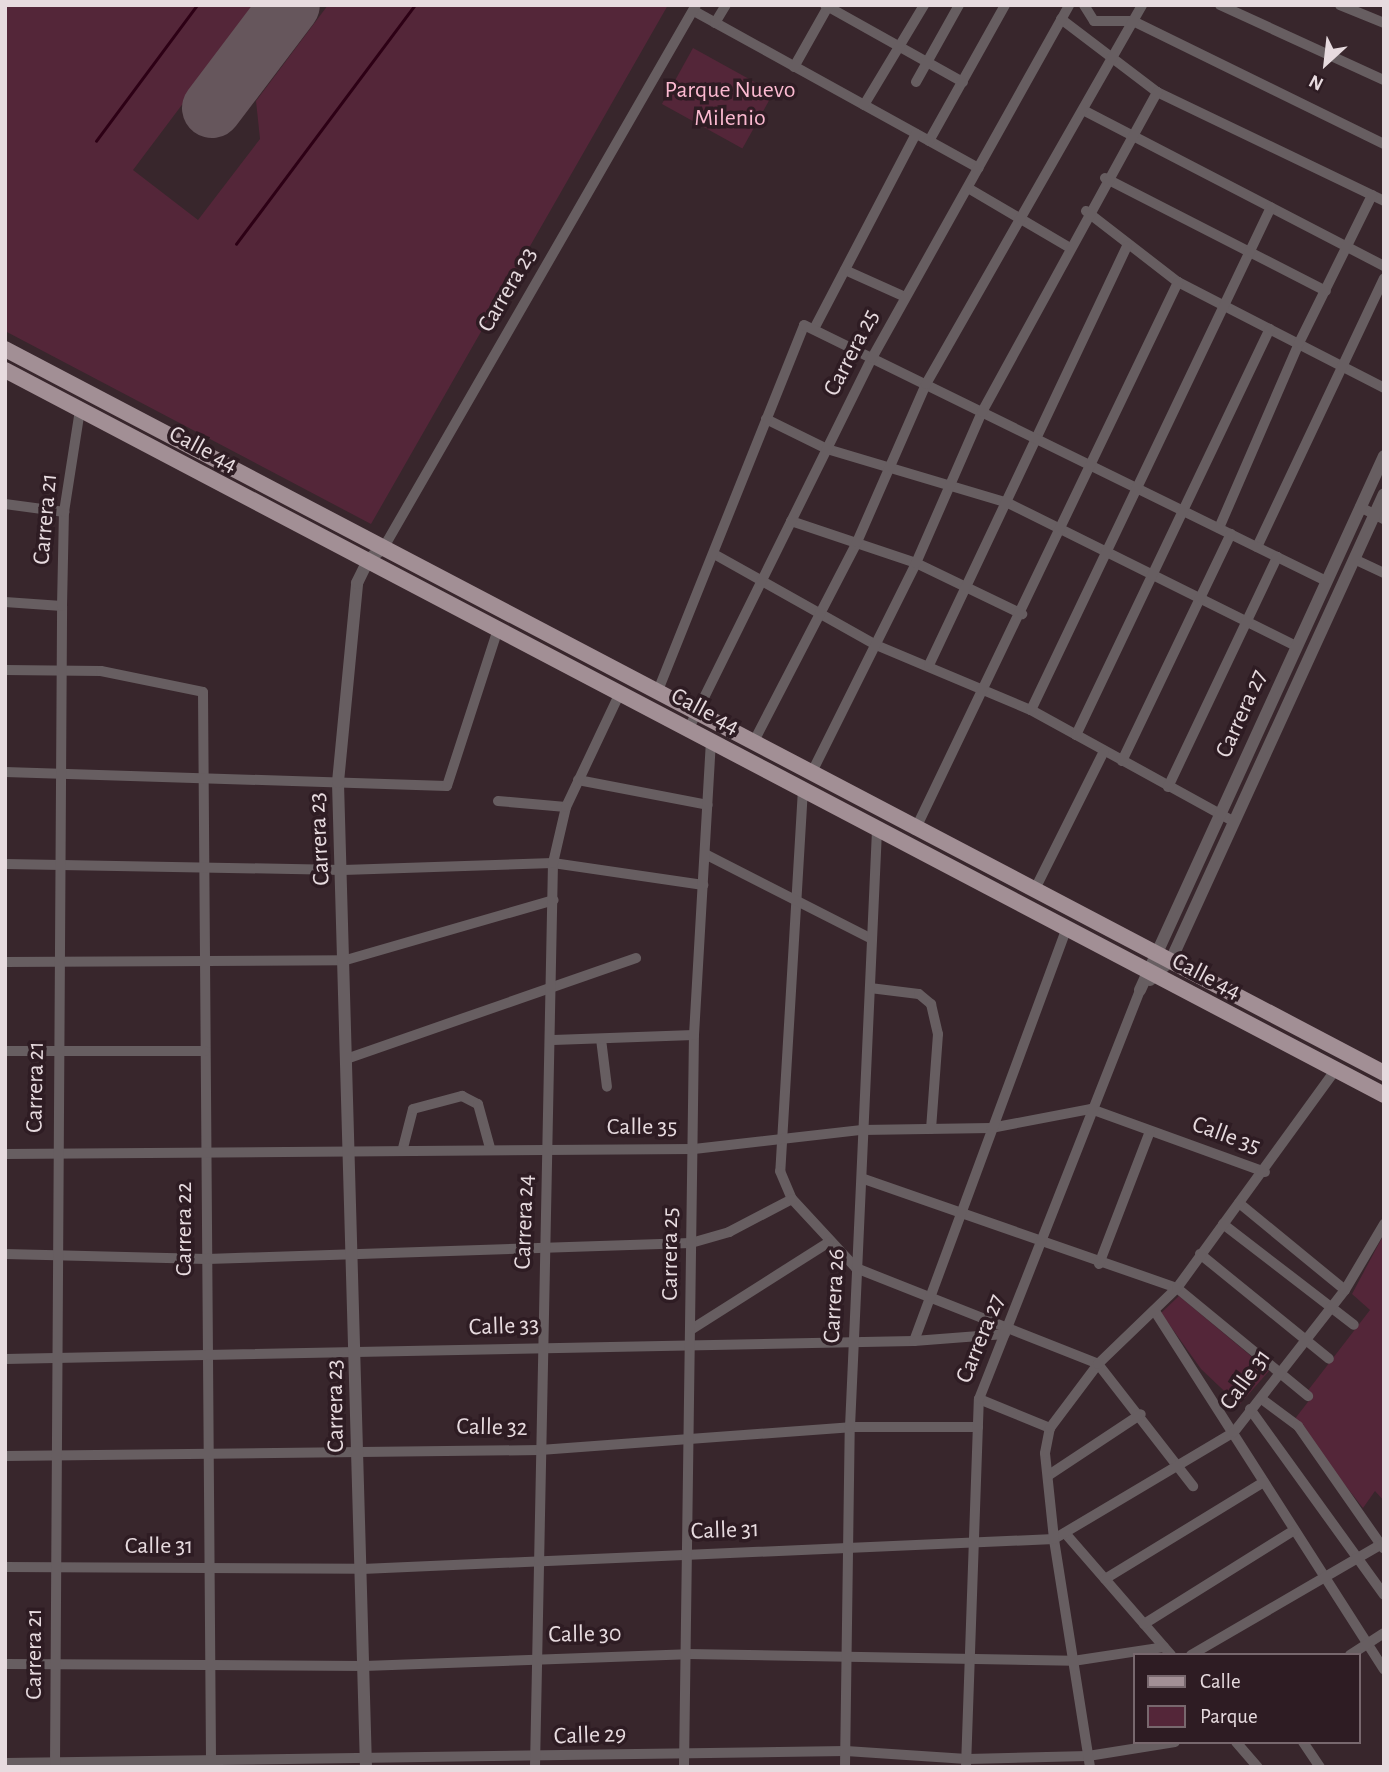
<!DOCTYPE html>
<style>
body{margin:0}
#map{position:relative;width:1389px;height:1772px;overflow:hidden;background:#38262c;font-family:"Alegreya Sans",sans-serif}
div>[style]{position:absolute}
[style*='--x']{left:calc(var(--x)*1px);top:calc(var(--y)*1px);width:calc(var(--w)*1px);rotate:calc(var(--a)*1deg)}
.green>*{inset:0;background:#542639;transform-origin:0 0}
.stream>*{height:2.5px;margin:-1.25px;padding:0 1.25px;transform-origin:1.25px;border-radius:1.25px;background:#2d0015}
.runway>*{height:60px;margin:-30px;padding:0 30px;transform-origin:30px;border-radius:30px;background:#66565c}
.minor>*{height:10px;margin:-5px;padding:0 5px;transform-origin:5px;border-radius:5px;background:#675e61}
.tertiary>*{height:12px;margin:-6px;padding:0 6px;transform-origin:6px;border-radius:6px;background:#675e61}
.primary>*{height:16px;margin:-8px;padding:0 8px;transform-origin:8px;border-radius:8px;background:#a28f95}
span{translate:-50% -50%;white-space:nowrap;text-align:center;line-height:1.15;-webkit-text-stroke:7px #2e1c23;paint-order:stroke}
.park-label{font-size:24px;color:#fbb9d0}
.street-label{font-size:24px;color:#e7dbdf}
.frame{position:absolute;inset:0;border:7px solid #e7dbdf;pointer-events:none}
.legend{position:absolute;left:1133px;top:1653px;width:228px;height:91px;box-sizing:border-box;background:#2e1c23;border:2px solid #78686e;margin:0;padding:9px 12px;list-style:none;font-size:21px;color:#e7dbdf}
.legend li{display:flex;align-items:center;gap:14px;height:35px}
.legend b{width:35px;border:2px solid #78686e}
.north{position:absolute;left:1291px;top:28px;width:70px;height:70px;-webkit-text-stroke:5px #2e1c23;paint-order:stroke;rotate:207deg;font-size:19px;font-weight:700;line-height:28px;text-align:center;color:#e7dbdf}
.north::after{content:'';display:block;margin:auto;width:24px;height:32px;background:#e7dbdf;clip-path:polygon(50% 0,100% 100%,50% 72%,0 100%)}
</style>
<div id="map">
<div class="green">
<i style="clip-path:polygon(5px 5px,257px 5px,133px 170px,198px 220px,260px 139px,256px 101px,328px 5px,668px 5px,371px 524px,5px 331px)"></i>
<i style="left:693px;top:48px;width:92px;height:64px;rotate:29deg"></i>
<i style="clip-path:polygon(1384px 1234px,1384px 1501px,1375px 1491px,1363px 1508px,1294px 1420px,1311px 1398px,1306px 1393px,1370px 1310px,1352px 1294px)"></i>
<i style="clip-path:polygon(1179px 1296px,1269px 1371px,1239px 1405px,1201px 1369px,1161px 1313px)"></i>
</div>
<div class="stream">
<i style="--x:96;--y:141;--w:169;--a:-53.4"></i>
<i style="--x:236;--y:244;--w:299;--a:-53.2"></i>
</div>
<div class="runway">
<i style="--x:212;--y:108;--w:129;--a:-52.9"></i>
</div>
<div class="minor">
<i style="--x:825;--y:5;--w:158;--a:29.2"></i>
<i style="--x:1084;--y:5;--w:19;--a:58"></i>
<i style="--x:1094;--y:21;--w:39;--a:0"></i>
<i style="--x:1133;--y:21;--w:280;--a:26.1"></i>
<i style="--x:1220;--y:5;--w:180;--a:24.6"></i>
<i style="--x:1340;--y:5;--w:48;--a:22.2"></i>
<i style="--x:694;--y:11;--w:325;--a:28.9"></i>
<i style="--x:1061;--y:19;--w:121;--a:37.2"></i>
<i style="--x:1157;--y:92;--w:252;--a:25.6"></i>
<i style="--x:715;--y:23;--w:21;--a:-59"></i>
<i style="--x:794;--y:67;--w:71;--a:-60.6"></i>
<i style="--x:916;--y:82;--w:88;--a:-60.8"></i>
<i style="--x:864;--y:105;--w:117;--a:-59"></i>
<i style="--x:1083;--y:110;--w:339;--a:27.4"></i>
<i style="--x:929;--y:141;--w:156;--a:-60.8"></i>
<i style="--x:1105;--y:178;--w:248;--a:27.1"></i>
<i style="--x:968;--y:188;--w:115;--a:30.4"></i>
<i style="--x:1086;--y:211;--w:116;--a:37.7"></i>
<i style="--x:1178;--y:282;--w:232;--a:27.2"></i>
<i style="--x:845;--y:270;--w:66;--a:24.2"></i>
<i style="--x:815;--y:327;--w:218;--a:-62.4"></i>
<i style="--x:766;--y:419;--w:68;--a:26.2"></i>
<i style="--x:827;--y:449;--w:189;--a:16.6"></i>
<i style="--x:1008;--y:503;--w:322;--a:26.4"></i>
<i style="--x:5;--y:504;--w:60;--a:7.7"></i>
<i style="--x:1360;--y:507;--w:27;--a:27"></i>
<i style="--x:791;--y:521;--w:132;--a:18.6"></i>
<i style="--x:916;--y:563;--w:118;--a:25.7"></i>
<i style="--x:1219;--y:528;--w:202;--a:-66.6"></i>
<i style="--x:1299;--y:343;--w:165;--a:-63.7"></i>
<i style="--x:384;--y:547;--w:625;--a:-60.07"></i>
<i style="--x:1257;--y:547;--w:297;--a:-64.7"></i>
<i style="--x:714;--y:554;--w:186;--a:29.3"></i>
<i style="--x:876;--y:645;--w:168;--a:22.8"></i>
<i style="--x:1031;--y:710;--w:230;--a:28.8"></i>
<i style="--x:1354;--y:559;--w:33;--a:25"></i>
<i style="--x:5;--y:602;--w:57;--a:4"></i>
<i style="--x:929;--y:665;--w:463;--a:-64.7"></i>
<i style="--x:5;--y:670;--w:96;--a:0.6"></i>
<i style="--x:101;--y:671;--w:104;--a:11.6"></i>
<i style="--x:203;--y:692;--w:1075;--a:89.57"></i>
<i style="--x:657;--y:693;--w:396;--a:-68.2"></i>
<i style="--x:804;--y:325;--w:581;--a:26.12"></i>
<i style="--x:1031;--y:710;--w:557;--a:-64.49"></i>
<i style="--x:689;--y:728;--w:413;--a:-63.7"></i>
<i style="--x:872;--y:358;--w:404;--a:-60.8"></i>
<i style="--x:1076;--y:735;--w:450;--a:-64.5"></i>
<i style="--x:753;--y:743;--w:226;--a:-62.6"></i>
<i style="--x:857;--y:542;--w:172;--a:-66.4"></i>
<i style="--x:926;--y:384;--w:436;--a:-60.3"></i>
<i style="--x:1122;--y:761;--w:252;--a:-64.4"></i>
<i style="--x:5;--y:772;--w:442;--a:1.8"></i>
<i style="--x:447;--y:786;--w:165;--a:-72"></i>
<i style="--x:812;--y:772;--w:233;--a:-63.5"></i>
<i style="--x:916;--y:563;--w:165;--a:-66.4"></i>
<i style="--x:982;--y:412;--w:365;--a:-61.3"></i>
<i style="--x:578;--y:780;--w:132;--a:10.9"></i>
<i style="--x:1168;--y:787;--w:255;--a:-64.6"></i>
<i style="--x:803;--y:789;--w:383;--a:93.4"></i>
<i style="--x:780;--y:1171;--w:30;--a:67"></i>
<i style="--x:792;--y:1199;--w:94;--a:47.2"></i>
<i style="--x:856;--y:1268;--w:260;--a:21.6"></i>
<i style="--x:1098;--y:1364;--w:155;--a:52.1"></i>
<i style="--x:498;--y:801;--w:68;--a:5"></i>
<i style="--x:915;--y:830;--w:608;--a:-64.36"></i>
<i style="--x:705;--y:854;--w:187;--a:27"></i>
<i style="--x:5;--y:864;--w:338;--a:1"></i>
<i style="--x:343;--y:870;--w:210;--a:-1.9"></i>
<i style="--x:553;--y:863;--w:152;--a:8.3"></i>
<i style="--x:1035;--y:889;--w:154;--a:-63.4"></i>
<i style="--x:5;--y:962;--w:341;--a:-0.3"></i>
<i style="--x:346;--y:960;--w:216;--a:-16.1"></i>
<i style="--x:870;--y:988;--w:49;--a:7"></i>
<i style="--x:919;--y:994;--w:16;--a:40"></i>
<i style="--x:931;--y:1004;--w:31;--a:77"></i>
<i style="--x:938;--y:1034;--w:95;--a:94.2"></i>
<i style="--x:601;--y:1039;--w:48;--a:82.9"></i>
<i style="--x:553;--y:1040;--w:141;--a:-2"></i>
<i style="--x:5;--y:1051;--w:200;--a:0"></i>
<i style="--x:349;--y:1058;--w:304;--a:-19.2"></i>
<i style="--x:403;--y:1148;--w:40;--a:-75.6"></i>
<i style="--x:413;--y:1109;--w:51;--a:-14.9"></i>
<i style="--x:462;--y:1096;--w:18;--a:27"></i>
<i style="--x:478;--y:1104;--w:46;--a:74.7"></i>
<i style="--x:5;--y:1154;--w:689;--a:-0.42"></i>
<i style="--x:694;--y:1149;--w:169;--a:-6.5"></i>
<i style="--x:862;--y:1130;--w:129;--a:-0.9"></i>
<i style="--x:991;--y:1128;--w:102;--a:-10.8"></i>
<i style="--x:1091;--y:1109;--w:185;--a:19.9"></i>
<i style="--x:864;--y:1179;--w:331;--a:19.2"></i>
<i style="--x:1177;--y:1288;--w:170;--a:39.5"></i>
<i style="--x:1239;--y:1203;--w:137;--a:39.4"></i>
<i style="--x:1223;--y:1224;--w:165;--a:37.6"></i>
<i style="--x:5;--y:1254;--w:202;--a:1.4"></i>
<i style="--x:207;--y:1259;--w:484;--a:-1.9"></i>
<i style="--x:691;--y:1243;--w:40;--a:-16"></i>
<i style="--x:729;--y:1232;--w:71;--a:-27.6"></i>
<i style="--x:1200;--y:1254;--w:166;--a:39.1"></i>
<i style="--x:1099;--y:1264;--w:142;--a:-69"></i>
<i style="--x:1156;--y:1313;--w:423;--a:57.4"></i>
<i style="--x:692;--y:1329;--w:162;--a:-32.4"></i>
<i style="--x:914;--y:1341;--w:439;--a:-69.7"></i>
<i style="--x:5;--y:1359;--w:909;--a:-1.13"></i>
<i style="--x:914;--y:1341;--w:91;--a:-4.4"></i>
<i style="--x:979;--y:1399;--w:77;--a:22.2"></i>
<i style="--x:1263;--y:1400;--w:44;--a:36.6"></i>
<i style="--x:1298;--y:1426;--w:149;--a:55.1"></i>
<i style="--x:1250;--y:1409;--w:229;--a:54.2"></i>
<i style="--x:5;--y:1456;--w:535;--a:-0.64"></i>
<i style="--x:540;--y:1450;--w:311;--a:-4.2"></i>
<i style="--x:850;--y:1427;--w:128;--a:0"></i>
<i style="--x:1049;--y:1475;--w:110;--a:-33.5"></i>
<i style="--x:1065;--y:1533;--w:162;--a:49"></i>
<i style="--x:5;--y:1567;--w:357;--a:0.3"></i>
<i style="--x:362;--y:1569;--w:693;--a:-2.48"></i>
<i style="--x:1054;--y:1539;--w:209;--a:-30.7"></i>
<i style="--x:1234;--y:1432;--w:180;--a:-52"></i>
<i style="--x:1345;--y:1290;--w:77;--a:-59.4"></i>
<i style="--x:1105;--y:1579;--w:186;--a:-31.4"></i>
<i style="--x:1144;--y:1624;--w:176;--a:-32"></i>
<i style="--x:1191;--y:1655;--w:219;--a:-30.2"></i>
<i style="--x:1350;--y:1655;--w:40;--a:-32.9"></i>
<i style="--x:5;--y:1664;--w:359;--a:0.3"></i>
<i style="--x:364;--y:1666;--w:323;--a:-2.1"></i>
<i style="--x:687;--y:1654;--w:386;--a:1"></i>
<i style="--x:1073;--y:1661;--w:92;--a:-8.7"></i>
<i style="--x:1236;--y:1742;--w:33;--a:49"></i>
<i style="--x:1303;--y:1742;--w:30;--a:56"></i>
<i style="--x:5;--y:1763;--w:841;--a:-0.82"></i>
<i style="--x:846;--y:1751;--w:121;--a:3.8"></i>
<i style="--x:967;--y:1759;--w:121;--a:-1.4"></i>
<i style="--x:1088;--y:1756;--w:88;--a:-9.1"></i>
<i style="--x:55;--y:1767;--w:1161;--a:-89.65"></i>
<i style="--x:62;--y:606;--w:94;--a:-88.8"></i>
<i style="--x:64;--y:512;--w:103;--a:-81.1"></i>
<i style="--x:535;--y:1767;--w:904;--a:-88.86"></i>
<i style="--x:553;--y:863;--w:57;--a:-76.9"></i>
<i style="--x:566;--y:807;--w:126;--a:-64.7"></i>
<i style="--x:684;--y:1767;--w:732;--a:-89.22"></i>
<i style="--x:694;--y:1035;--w:293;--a:-86.7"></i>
<i style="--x:845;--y:1767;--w:340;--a:-89.2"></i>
<i style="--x:850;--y:1427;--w:599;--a:-87.41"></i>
<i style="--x:966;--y:1767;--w:368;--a:-88"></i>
<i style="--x:979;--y:1399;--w:440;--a:-68.5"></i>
<i style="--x:1090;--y:1767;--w:231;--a:-99"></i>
<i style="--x:1054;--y:1539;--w:86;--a:-96"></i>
<i style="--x:1045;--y:1453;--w:25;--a:-79"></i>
<i style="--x:1050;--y:1428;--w:80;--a:-53.1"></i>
<i style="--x:1098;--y:1364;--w:110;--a:-43.9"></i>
<i style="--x:1177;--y:1288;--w:271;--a:-54"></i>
</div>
<div class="tertiary">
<i style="--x:1150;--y:980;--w:29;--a:-44"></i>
<i style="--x:1171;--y:960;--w:512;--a:-65.44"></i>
<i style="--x:1140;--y:990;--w:587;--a:-65.44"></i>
<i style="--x:366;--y:1767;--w:985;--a:-91.63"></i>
<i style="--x:338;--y:782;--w:200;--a:-84.5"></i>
<i style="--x:357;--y:583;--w:25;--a:-64"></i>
<i style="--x:368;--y:560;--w:21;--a:-39"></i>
</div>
<div class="primary">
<i style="--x:5;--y:349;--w:1558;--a:27.7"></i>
<i style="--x:5;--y:370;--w:1558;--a:27.73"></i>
</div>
<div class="park-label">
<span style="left:730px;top:105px">Parque Nuevo<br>Milenio</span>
</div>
<div class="street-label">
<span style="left:508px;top:290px;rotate:-60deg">Carrera 23</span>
<span style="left:852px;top:353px;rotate:-63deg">Carrera 25</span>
<span style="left:203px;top:450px;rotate:28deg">Calle 44</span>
<span style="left:46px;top:519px;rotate:-85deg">Carrera 21</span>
<span style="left:705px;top:712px;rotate:28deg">Calle 44</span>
<span style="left:1242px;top:714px;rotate:-66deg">Carrera 27</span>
<span style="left:320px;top:839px;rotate:-93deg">Carrera 23</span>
<span style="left:1206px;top:977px;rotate:27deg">Calle 44</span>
<span style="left:36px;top:1087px;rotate:-89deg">Carrera 21</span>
<span style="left:642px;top:1128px">Calle 35</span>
<span style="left:1226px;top:1136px;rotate:20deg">Calle 35</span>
<span style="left:525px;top:1222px;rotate:-88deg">Carrera 24</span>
<span style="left:185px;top:1229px;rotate:-90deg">Carrera 22</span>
<span style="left:671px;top:1254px;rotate:-90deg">Carrera 25</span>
<span style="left:835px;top:1296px;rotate:-87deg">Carrera 26</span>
<span style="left:504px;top:1327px;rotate:-2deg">Calle 33</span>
<span style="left:981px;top:1339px;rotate:-68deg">Carrera 27</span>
<span style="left:1246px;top:1380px;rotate:-54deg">Calle 31</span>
<span style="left:336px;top:1406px;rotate:-91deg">Carrera 23</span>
<span style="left:492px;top:1428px;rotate:1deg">Calle 32</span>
<span style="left:725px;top:1531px;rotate:-2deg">Calle 31</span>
<span style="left:159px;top:1547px">Calle 31</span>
<span style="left:585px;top:1635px;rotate:-1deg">Calle 30</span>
<span style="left:35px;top:1654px;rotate:-90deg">Carrera 21</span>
<span style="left:590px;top:1736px;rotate:-2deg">Calle 29</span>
</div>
<div class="frame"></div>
<ul class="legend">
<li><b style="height:9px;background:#a28f95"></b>Calle</li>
<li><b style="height:19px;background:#542639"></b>Parque</li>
</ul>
<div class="north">N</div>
</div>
